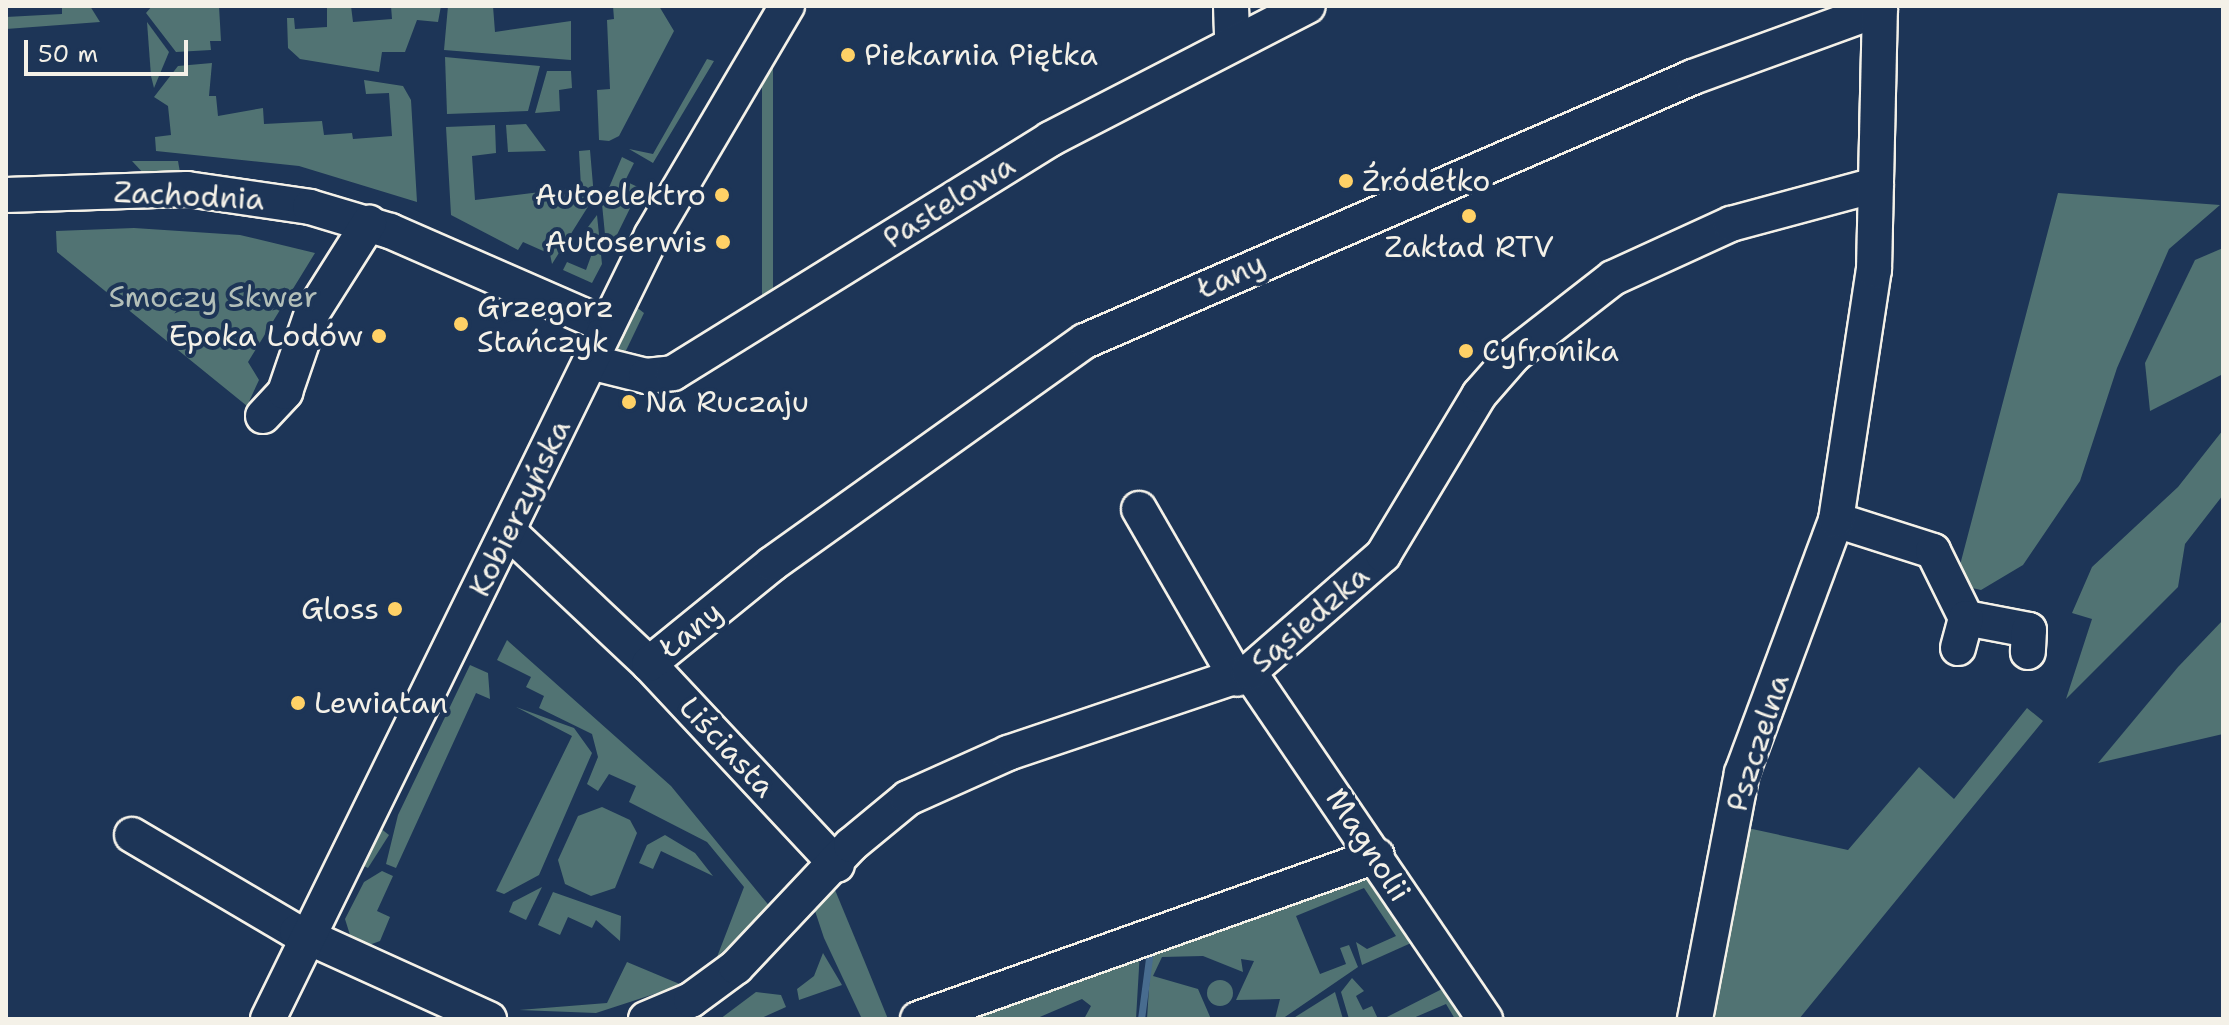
<!DOCTYPE html>
<meta charset="utf-8">
<style>
body{margin:0}
#map{position:relative;width:2229px;height:1025px;overflow:hidden;background:#1d3557;font-family:"Shantell Sans",sans-serif}
div>[style]{position:absolute}
[style*='--x']{left:calc(var(--x)*1px);top:calc(var(--y)*1px);width:calc(var(--w)*1px);rotate:calc(var(--a)*1deg)}
.green>*{inset:0;background:#517373;transform-origin:0 0}
.round{border-radius:50%}
.stream>*{height:7px;margin:-3.5px;padding:0 3.5px;transform-origin:3.5px;border-radius:3.5px;background:#486c8f}
.roads{filter:drop-shadow(2px 0 #f4f1e8) drop-shadow(-2px 0 #f4f1e8) drop-shadow(0 2px #f4f1e8) drop-shadow(0 -2px #f4f1e8)}
.minor>*{height:34px;margin:-17px;padding:0 17px;transform-origin:17px;border-radius:17px;background:#1d3557}
.dots>*{width:22px;height:22px;translate:-50% -50%;box-sizing:border-box;border:4px solid #1d3557;border-radius:50%}
span{translate:-50% -50%;white-space:nowrap;text-align:center;line-height:1.15;-webkit-text-stroke:8px #1d3557;paint-order:stroke}
.poi-label{font-size:30px;color:#f4f1e8}
.left{translate:0 -50%;text-align:left}
.right{translate:-100% -50%;text-align:right}
.street-label{font-size:30px;color:#f4f1e8}
.park-label{font-size:30px;color:#b3bfb9}
.frame{position:absolute;inset:0;border:8px solid #f4f1e8;pointer-events:none}
.scale{position:absolute;left:24px;top:40px;width:164px;height:36px;box-sizing:border-box;border:4px solid #f4f1e8;border-top:0;padding-left:10px;font-size:24px;line-height:28px;white-space:nowrap;color:#f4f1e8;-webkit-text-stroke:6px #1d3557;paint-order:stroke}
</style>
<div id="map">
<div class="green">
<i style="clip-path:polygon(62px 6px,90px 6px,100px 22px,6px 29px,6px 17px,62px 14px)"></i>
<i style="clip-path:polygon(152px 6px,219px 6px,221px 41px,210px 41px,211px 50px,176px 52px,146px 13px)"></i>
<i style="clip-path:polygon(327px 6px,351px 6px,353px 22px,392px 19px,391px 6px,441px 6px,438px 22px,417px 20px,405px 52px,382px 52px,379px 72px,300px 59px,288px 48px,287px 18px,294px 18px,295px 29px,327px 27px)"></i>
<i style="clip-path:polygon(448px 6px,493px 6px,495px 32px,571px 21px,571px 60px,444px 50px)"></i>
<i style="clip-path:polygon(613px 6px,659px 6px,674px 31px,619px 136px,609px 141px,599px 140px,597px 90px,610px 89px,607px 20px,614px 19px)"></i>
<i style="left:762px;top:6px;width:11px;height:301px"></i>
<i style="clip-path:polygon(147px 22px,169px 52px,154px 88px,151px 76px)"></i>
<i style="clip-path:polygon(445px 57px,540px 66px,528px 111px,447px 114px)"></i>
<i style="clip-path:polygon(707px 59px,714px 61px,653px 163px,629px 149px,653px 154px)"></i>
<i style="clip-path:polygon(212px 63px,209px 96px,216px 96px,218px 116px,263px 108px,264px 124px,322px 121px,324px 135px,352px 133px,353px 139px,392px 136px,389px 93px,366px 94px,364px 80px,403px 86px,411px 100px,417px 202px,299px 166px,156px 151px,155px 137px,171px 135px,168px 106px,154px 97px,178px 66px)"></i>
<i style="clip-path:polygon(547px 71px,571px 71px,572px 88px,559px 90px,560px 111px,535px 113px)"></i>
<i style="clip-path:polygon(526px 124px,546px 151px,508px 152px,506px 125px)"></i>
<i style="clip-path:polygon(495px 125px,496px 153px,472px 156px,475px 200px,581px 187px,579px 151px,590px 150px,594px 197px,552px 264px,550px 254px,523px 242px,518px 250px,451px 215px,446px 127px)"></i>
<i style="clip-path:polygon(622px 157px,634px 163px,625px 181px,640px 188px,607px 255px,602px 204px)"></i>
<i style="clip-path:polygon(132px 161px,178px 161px,181px 178px,144px 174px)"></i>
<i style="clip-path:polygon(2058px 193px,2220px 205px,2169px 249px,2117px 368px,2080px 481px,2023px 565px,1981px 590px,1955px 584px)"></i>
<i style="clip-path:polygon(597px 215px,602px 264px,592px 283px,563px 270px,567px 262px,586px 270px,595px 245px,585px 231px)"></i>
<i style="clip-path:polygon(134px 228px,240px 235px,315px 253px,248px 362px,259px 380px,247px 406px,57px 252px,56px 231px)"></i>
<i style="clip-path:polygon(2223px 248px,2223px 374px,2150px 411px,2145px 363px,2195px 260px)"></i>
<i style="clip-path:polygon(635px 306px,644px 313px,621px 361px,613px 344px)"></i>
<i style="clip-path:polygon(2223px 430px,2223px 495px,2185px 544px,2178px 587px,2066px 699px,2092px 619px,2072px 613px,2092px 567px,2178px 487px)"></i>
<i style="clip-path:polygon(2223px 620px,2223px 734px,2098px 763px,2178px 667px)"></i>
<i style="clip-path:polygon(507px 640px,671px 786px,771px 908px,717px 957px,744px 887px,707px 842px,629px 802px,636px 786px,609px 774px,598px 791px,587px 784px,598px 757px,592px 734px,539px 708px,544px 696px,526px 687px,531px 677px,497px 660px)"></i>
<i style="clip-path:polygon(470px 665px,488px 673px,490px 699px,476px 693px,396px 868px,386px 864px,398px 815px)"></i>
<i style="clip-path:polygon(516px 707px,574px 728px,592px 753px,539px 875px,504px 894px,496px 891px,572px 736px)"></i>
<i style="clip-path:polygon(2027px 708px,2043px 721px,1799px 1019px,1708px 1019px,1743px 827px,1848px 850px,1919px 767px,1954px 799px)"></i>
<i style="clip-path:polygon(602px 807px,630px 820px,637px 833px,615px 888px,591px 896px,565px 884px,558px 860px,578px 816px)"></i>
<i style="clip-path:polygon(380px 828px,389px 835px,368px 868px,362px 865px)"></i>
<i style="clip-path:polygon(665px 835px,695px 853px,713px 876px,661px 851px,653px 869px,639px 863px,647px 845px)"></i>
<i style="clip-path:polygon(382px 871px,393px 876px,377px 911px,390px 917px,380px 941px,369px 945px,350px 935px,345px 919px,364px 882px)"></i>
<i style="clip-path:polygon(1369px 874px,1420px 939px,1362px 965px,1356px 942px,1367px 949px,1396px 936px,1364px 888px,1296px 916px,1320px 974px,1346px 964px,1340px 948px,1349px 945px,1358px 967px,1282px 1019px,1275px 1019px,1280px 999px,1236px 1000px,1254px 961px,1241px 959px,1243px 972px,1203px 956px,1162px 957px,1153px 976px,1198px 989px,1211px 1019px,1147px 1019px,1151px 956px,1255px 911px,1140px 951px,1136px 1019px,1084px 1019px,1091px 1006px,1082px 999px,1035px 1019px,962px 1019px,1093px 974px,1205px 916px)"></i>
<i style="clip-path:polygon(542px 887px,526px 920px,509px 912px,513px 902px)"></i>
<i style="clip-path:polygon(835px 890px,864px 960px,888px 1019px,862px 1019px,824px 938px,815px 911px)"></i>
<i style="clip-path:polygon(553px 892px,621px 916px,620px 941px,596px 920px,592px 928px,568px 917px,560px 935px,538px 925px)"></i>
<i style="clip-path:polygon(823px 953px,842px 985px,799px 1000px,797px 989px,814px 976px)"></i>
<i style="clip-path:polygon(627px 962px,682px 985px,596px 1013px,519px 1010px,607px 1003px)"></i>
<i style="clip-path:polygon(1352px 978px,1364px 991px,1356px 996px,1363px 1010px,1372px 1006px,1378px 1019px,1349px 1019px,1341px 992px)"></i>
<i class="round" style="left:1207px;top:980px;width:26px;height:26px"></i>
<i style="clip-path:polygon(1444px 988px,1475px 1019px,1455px 1019px,1446px 1004px,1411px 1019px,1383px 1019px)"></i>
<i style="clip-path:polygon(756px 992px,781px 995px,786px 1007px,759px 1019px,720px 1019px)"></i>
<i style="clip-path:polygon(1335px 992px,1343px 1019px,1292px 1019px)"></i>
</div>
<div class="stream">
<i style="--x:1141;--y:1019;--w:69;--a:-82.5"></i>
</div>
<div class="roads">
<div class="minor">
<i style="--x:1231;--y:6;--w:37;--a:88"></i>
<i style="--x:6;--y:195;--w:181;--a:-1.9"></i>
<i style="--x:187;--y:189;--w:124;--a:8.3"></i>
<i style="--x:310;--y:207;--w:84;--a:16.7"></i>
<i style="--x:390;--y:231;--w:237;--a:23.6"></i>
<i style="--x:590;--y:362;--w:58;--a:14"></i>
<i style="--x:646;--y:376;--w:27;--a:-6"></i>
<i style="--x:673;--y:373;--w:444;--a:-31.8"></i>
<i style="--x:1050;--y:139;--w:290;--a:-27.3"></i>
<i style="--x:263;--y:416;--w:33;--a:-47"></i>
<i style="--x:285;--y:392;--w:83;--a:-71.1"></i>
<i style="--x:312;--y:313;--w:107;--a:-57.7"></i>
<i style="--x:1139;--y:509;--w:196;--a:60"></i>
<i style="--x:1836;--y:520;--w:102;--a:17.7"></i>
<i style="--x:1933;--y:551;--w:75;--a:63.8"></i>
<i style="--x:1966;--y:618;--w:64;--a:10.8"></i>
<i style="--x:2029;--y:630;--w:22;--a:93"></i>
<i style="--x:509;--y:532;--w:192;--a:43.3"></i>
<i style="--x:649;--y:664;--w:275;--a:46.9"></i>
<i style="--x:1958;--y:648;--w:31;--a:-75"></i>
<i style="--x:649;--y:664;--w:159;--a:-39.1"></i>
<i style="--x:772;--y:564;--w:384;--a:-35.5"></i>
<i style="--x:1085;--y:341;--w:663;--a:-23.47"></i>
<i style="--x:1693;--y:77;--w:199;--a:-20"></i>
<i style="--x:1249;--y:672;--w:420;--a:55.8"></i>
<i style="--x:132;--y:835;--w:191;--a:30.5"></i>
<i style="--x:297;--y:932;--w:211;--a:24.4"></i>
<i style="--x:268;--y:1019;--w:873;--a:-63.9"></i>
<i style="--x:652;--y:235;--w:266;--a:-59.5"></i>
<i style="--x:646;--y:1019;--w:49;--a:-22.9"></i>
<i style="--x:691;--y:1000;--w:56;--a:-36.3"></i>
<i style="--x:736;--y:967;--w:168;--a:-46.7"></i>
<i style="--x:851;--y:845;--w:74;--a:-39.5"></i>
<i style="--x:908;--y:798;--w:110;--a:-24.2"></i>
<i style="--x:1008;--y:753;--w:254;--a:-18.6"></i>
<i style="--x:1249;--y:672;--w:178;--a:-41.1"></i>
<i style="--x:1383;--y:555;--w:187;--a:-59"></i>
<i style="--x:1479;--y:395;--w:53;--a:-48.8"></i>
<i style="--x:1514;--y:355;--w:125;--a:-37.9"></i>
<i style="--x:1613;--y:278;--w:130;--a:-24.6"></i>
<i style="--x:1731;--y:224;--w:150;--a:-15.1"></i>
<i style="--x:918;--y:1019;--w:487;--a:-19.6"></i>
<i style="--x:1695;--y:1019;--w:250;--a:-79.2"></i>
<i style="--x:1742;--y:773;--w:270;--a:-69.6"></i>
<i style="--x:1836;--y:520;--w:253;--a:-81.4"></i>
<i style="--x:1874;--y:270;--w:264;--a:-88.7"></i>
</div>
</div>
<div class="dots">
<i style="left:848px;top:55px;background:#ffd166"></i>
<i style="left:1346px;top:181px;background:#ffd166"></i>
<i style="left:722px;top:195px;background:#ffd166"></i>
<i style="left:1469px;top:216px;background:#ffd166"></i>
<i style="left:723px;top:242px;background:#ffd166"></i>
<i style="left:461px;top:324px;background:#ffd166"></i>
<i style="left:379px;top:336px;background:#ffd166"></i>
<i style="left:1466px;top:351px;background:#ffd166"></i>
<i style="left:629px;top:402px;background:#ffd166"></i>
<i style="left:395px;top:609px;background:#ffd166"></i>
<i style="left:298px;top:703px;background:#ffd166"></i>
</div>
<div class="poi-label">
<span class="left" style="left:864px;top:55px">Piekarnia Piętka</span>
<span class="left" style="left:1362px;top:181px">Źródełko</span>
<span class="right" style="left:706px;top:195px">Autoelektro</span>
<span class="right" style="left:707px;top:242px">Autoserwis</span>
<span style="left:1469px;top:247px">Zakład RTV</span>
<span class="left" style="left:477px;top:324px">Grzegorz<br>Stańczyk</span>
<span class="right" style="left:363px;top:336px">Epoka Lodów</span>
<span class="left" style="left:1482px;top:351px">Cyfronika</span>
<span class="left" style="left:645px;top:402px">Na Ruczaju</span>
<span class="right" style="left:379px;top:609px">Gloss</span>
<span class="left" style="left:314px;top:703px">Lewiatan</span>
</div>
<div class="street-label">
<span style="left:189px;top:196px;rotate:3deg">Zachodnia</span>
<span style="left:949px;top:202px;rotate:-32deg">Pastelowa</span>
<span style="left:1231px;top:276px;rotate:-24deg">Łany</span>
<span style="left:520px;top:508px;rotate:-64deg">Kobierzyńska</span>
<span style="left:1310px;top:619px;rotate:-41deg">Sąsiedzka</span>
<span style="left:691px;top:630px;rotate:-39deg">Łany</span>
<span style="left:1758px;top:743px;rotate:-72deg">Pszczelna</span>
<span style="left:727px;top:747px;rotate:47deg">Liściasta</span>
<span style="left:1368px;top:845px;rotate:57deg">Magnolii</span>
</div>
<div class="park-label">
<span style="left:213px;top:297px">Smoczy Skwer</span>
</div>
<div class="frame"></div>
<div class="scale">50 m</div>
</div>
